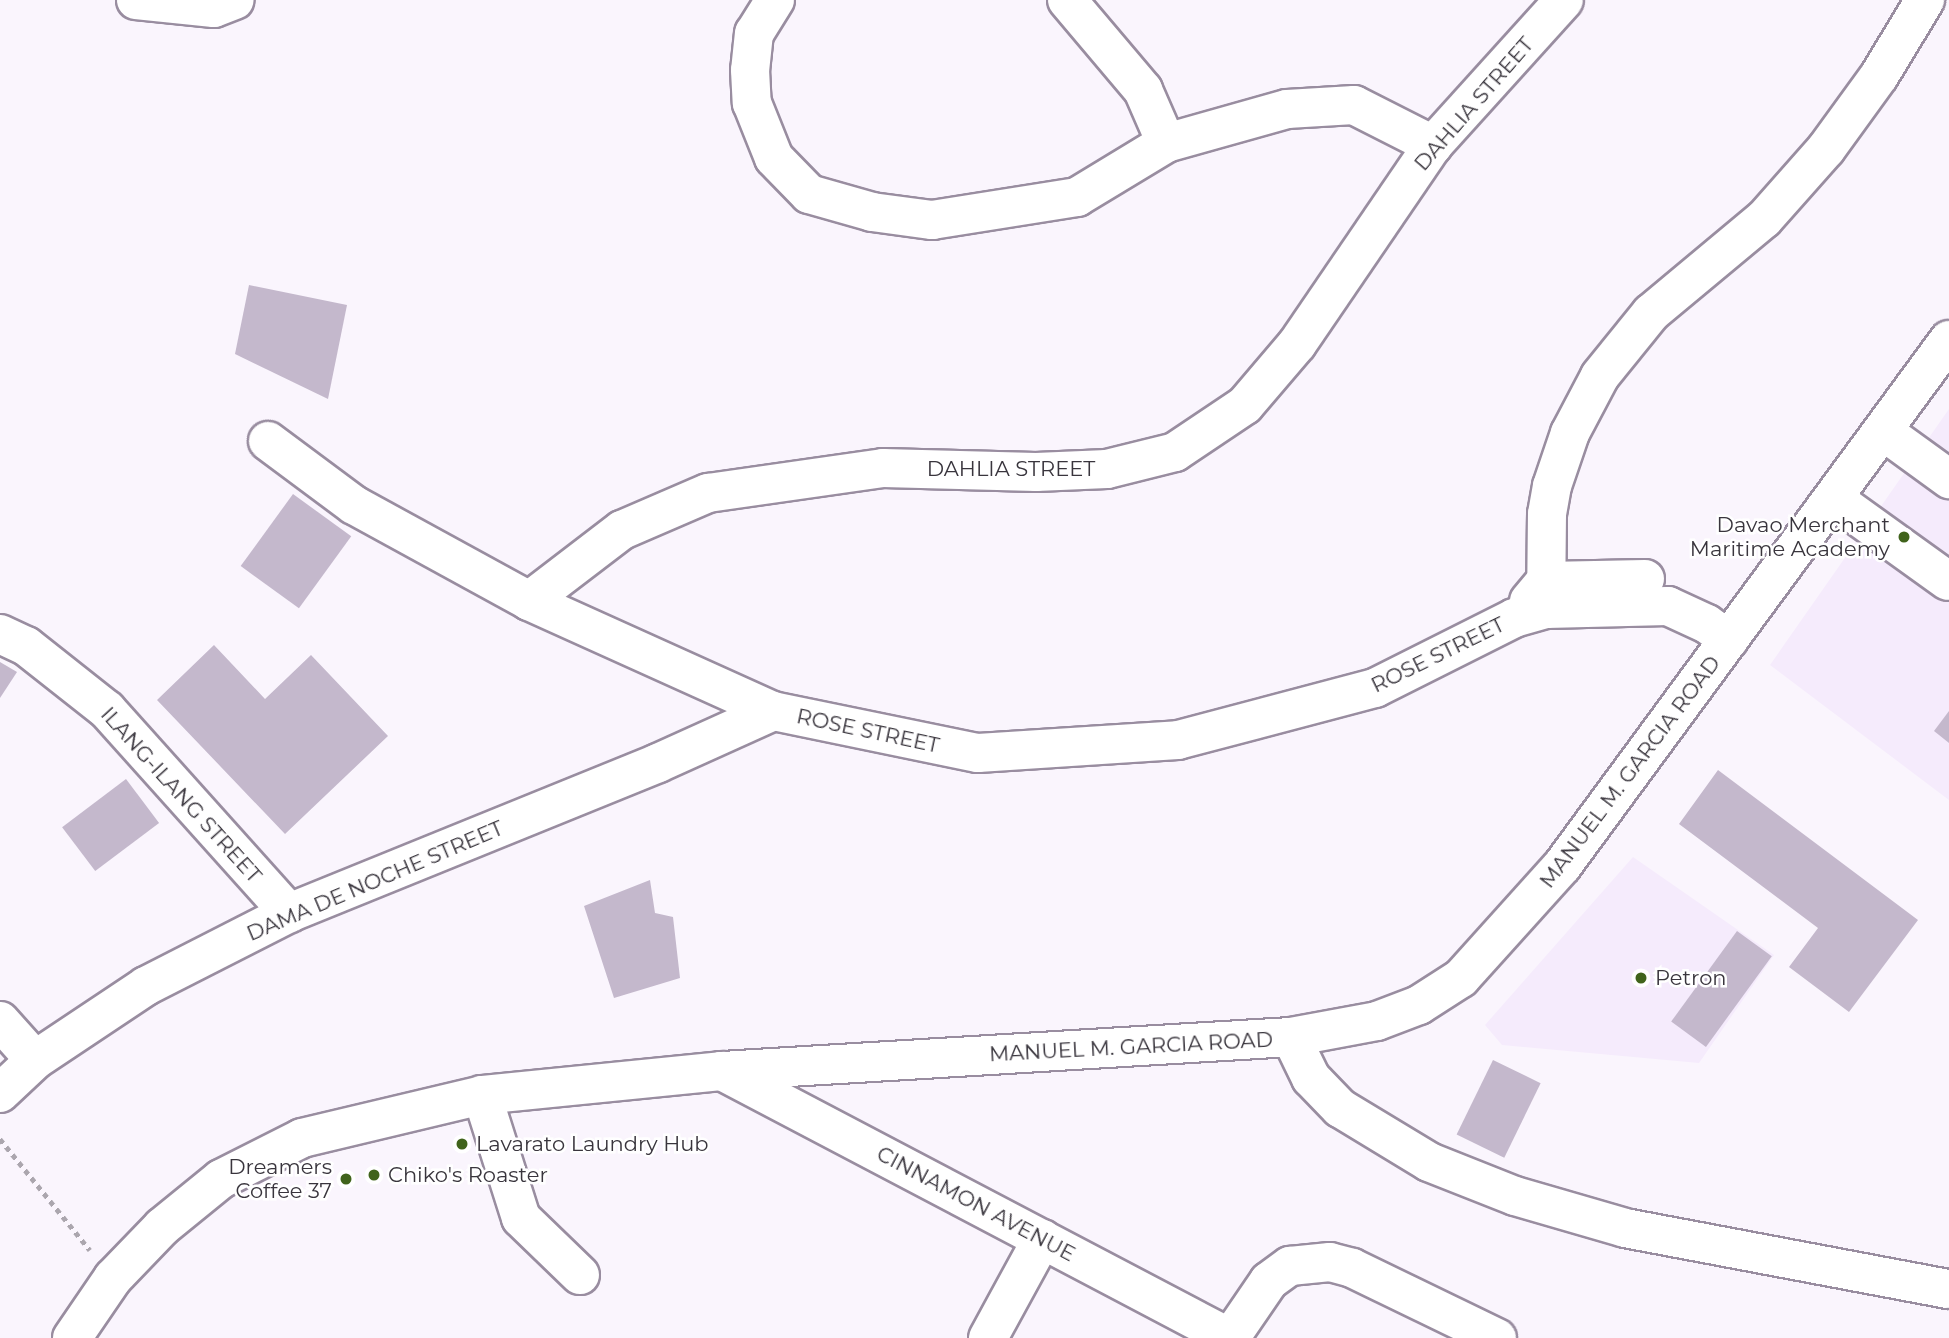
<!DOCTYPE html>
<style>
body{margin:0}
#map{position:relative;width:1949px;height:1338px;overflow:hidden;background:#faf5fd;font-family:Montserrat,sans-serif}
div>[style]{position:absolute}
[style*='--x']{left:calc(var(--x)*1px);top:calc(var(--y)*1px);width:calc(var(--w)*1px);rotate:calc(var(--a)*1deg)}
.built>*{inset:0;background:#f5ebfc}
.building>*{inset:0;background:#c4b8cc;transform-origin:0 0}
.path>*{height:4.5px;margin-top:-2.25px;transform-origin:0;background:repeating-linear-gradient(90deg,#aba6ae 0 5px,transparent 0 10px)}
.roads{filter:drop-shadow(2px 0 #998da0) drop-shadow(-2px 0 #998da0) drop-shadow(0 2px #998da0) drop-shadow(0 -2px #998da0)}
.minor>*{height:38px;margin:-19px;padding:0 19px;transform-origin:19px;border-radius:19px;background:#fff}
.major>*{height:38px;margin:-19px;padding:0 19px;transform-origin:19px;border-radius:19px;background:#fff}
.dots>*{width:19px;height:19px;translate:-50% -50%;box-sizing:border-box;border:4px solid #fff;border-radius:50%}
span{translate:-50% -50%;white-space:nowrap;text-align:center;line-height:1.15;-webkit-text-stroke:5px #fff;paint-order:stroke}
.street-label{font-size:21px;color:#39353d}
.poi-label{font-size:21px;color:#39353d}
.right{translate:-100% -50%;text-align:right}
.left{translate:0 -50%;text-align:left}
</style>
<div id="map">
<div class="built">
<i style="clip-path:polygon(1949px 409px,1949px 800px,1770px 665px)"></i>
<i style="clip-path:polygon(1633px 857px,1774px 955px,1699px 1063px,1502px 1045px,1485px 1025px)"></i>
</div>
<div class="building">
<i style="clip-path:polygon(249px 285px,347px 305px,328px 399px,235px 354px)"></i>
<i style="left:293px;top:494px;width:72px;height:89px;rotate:36deg"></i>
<i style="clip-path:polygon(214px 645px,265px 699px,311px 655px,388px 736px,285px 834px,157px 700px)"></i>
<i style="clip-path:polygon(0 662px,17px 672px,0 698px)"></i>
<i style="clip-path:polygon(1949px 711px,1949px 743px,1934px 731px)"></i>
<i style="clip-path:polygon(1718px 770px,1918px 920px,1849px 1012px,1789px 967px,1818px 928px,1679px 824px)"></i>
<i style="left:126px;top:779px;width:55px;height:80px;rotate:53deg"></i>
<i style="clip-path:polygon(650px 880px,655px 913px,673px 917px,680px 978px,614px 998px,584px 906px)"></i>
<i style="left:1737px;top:931px;width:43px;height:112px;rotate:36deg"></i>
<i style="left:1493px;top:1060px;width:53px;height:83px;rotate:26deg"></i>
</div>
<div class="path">
<i style="--x:0;--y:1139;--w:143;--a:51"></i>
</div>
<div class="roads">
<div class="minor">
<i style="--x:136;--y:0;--w:78;--a:5.9"></i>
<i style="--x:214;--y:8;--w:22;--a:-21"></i>
<i style="--x:775;--y:0;--w:39;--a:122"></i>
<i style="--x:754;--y:33;--w:37;--a:96"></i>
<i style="--x:750;--y:70;--w:33;--a:87"></i>
<i style="--x:752;--y:103;--w:59;--a:68.2"></i>
<i style="--x:774;--y:158;--w:50;--a:45.8"></i>
<i style="--x:809;--y:194;--w:66;--a:15.9"></i>
<i style="--x:872;--y:212;--w:61;--a:7.6"></i>
<i style="--x:932;--y:220;--w:147;--a:-9"></i>
<i style="--x:1077;--y:197;--w:104;--a:-31.2"></i>
<i style="--x:1166;--y:143;--w:126;--a:-15.7"></i>
<i style="--x:1287;--y:109;--w:67;--a:-3.4"></i>
<i style="--x:1354;--y:105;--w:89;--a:26.9"></i>
<i style="--x:1067;--y:0;--w:118;--a:49.8"></i>
<i style="--x:1143;--y:90;--w:58;--a:66.5"></i>
<i style="--x:1883;--y:431;--w:82;--a:36"></i>
<i style="--x:268;--y:441;--w:107;--a:36.7"></i>
<i style="--x:354;--y:505;--w:200;--a:28.7"></i>
<i style="--x:529;--y:601;--w:268;--a:24.3"></i>
<i style="--x:773;--y:711;--w:209;--a:11.6"></i>
<i style="--x:978;--y:753;--w:200;--a:-3.7"></i>
<i style="--x:1178;--y:740;--w:204;--a:-14.8"></i>
<i style="--x:1375;--y:688;--w:156;--a:-26.7"></i>
<i style="--x:1514;--y:618;--w:33;--a:-16"></i>
<i style="--x:1546;--y:609;--w:122;--a:-1.4"></i>
<i style="--x:1668;--y:606;--w:43;--a:24.8"></i>
<i style="--x:1707;--y:624;--w:27;--a:36"></i>
<i style="--x:1834;--y:499;--w:140;--a:35.7"></i>
<i style="--x:529;--y:601;--w:117;--a:-37.4"></i>
<i style="--x:622;--y:530;--w:94;--a:-23.3"></i>
<i style="--x:708;--y:493;--w:177;--a:-8.1"></i>
<i style="--x:883;--y:468;--w:153;--a:1.5"></i>
<i style="--x:1036;--y:472;--w:71;--a:-2.4"></i>
<i style="--x:1107;--y:469;--w:70;--a:-14"></i>
<i style="--x:1175;--y:452;--w:84;--a:-33.9"></i>
<i style="--x:1245;--y:405;--w:80;--a:-49.6"></i>
<i style="--x:1297;--y:344;--w:241;--a:-55.7"></i>
<i style="--x:1433;--y:145;--w:195;--a:-47.9"></i>
<i style="--x:1529;--y:601;--w:26;--a:-50"></i>
<i style="--x:1546;--y:581;--w:99;--a:-1.2"></i>
<i style="--x:1546;--y:609;--w:95;--a:-89.4"></i>
<i style="--x:1547;--y:514;--w:28;--a:-80"></i>
<i style="--x:1552;--y:486;--w:56;--a:-71.2"></i>
<i style="--x:1570;--y:433;--w:64;--a:-62.2"></i>
<i style="--x:1600;--y:376;--w:81;--a:-51"></i>
<i style="--x:1651;--y:313;--w:147;--a:-39.8"></i>
<i style="--x:1764;--y:219;--w:94;--a:-48.5"></i>
<i style="--x:1826;--y:149;--w:90;--a:-54"></i>
<i style="--x:1879;--y:76;--w:89;--a:-58.8"></i>
<i style="--x:0;--y:634;--w:29;--a:25"></i>
<i style="--x:26;--y:646;--w:103;--a:38.3"></i>
<i style="--x:107;--y:710;--w:273;--a:48.1"></i>
<i style="--x:0;--y:1021;--w:52;--a:48.1"></i>
<i style="--x:1291;--y:1037;--w:46;--a:64"></i>
<i style="--x:1311;--y:1078;--w:42;--a:46"></i>
<i style="--x:1340;--y:1108;--w:104;--a:31.2"></i>
<i style="--x:1429;--y:1162;--w:92;--a:21.6"></i>
<i style="--x:1515;--y:1196;--w:115;--a:16.2"></i>
<i style="--x:1625;--y:1228;--w:330;--a:10.7"></i>
<i style="--x:722;--y:1071;--w:574;--a:27.73"></i>
<i style="--x:0;--y:1093;--w:48;--a:-43.3"></i>
<i style="--x:35;--y:1060;--w:133;--a:-33.7"></i>
<i style="--x:146;--y:986;--w:161;--a:-27"></i>
<i style="--x:289;--y:913;--w:398;--a:-22.1"></i>
<i style="--x:658;--y:763;--w:126;--a:-24.3"></i>
<i style="--x:482;--y:1095;--w:129;--a:72.4"></i>
<i style="--x:521;--y:1218;--w:82;--a:44"></i>
<i style="--x:988;--y:1338;--w:113;--a:-61.4"></i>
<i style="--x:1230;--y:1338;--w:69;--a:-55.6"></i>
<i style="--x:1269;--y:1281;--w:26;--a:-36"></i>
<i style="--x:1290;--y:1266;--w:40;--a:-5.7"></i>
<i style="--x:1330;--y:1262;--w:23;--a:15"></i>
<i style="--x:1352;--y:1268;--w:161;--a:25.8"></i>
</div>
<div class="major">
<i style="--x:72;--y:1338;--w:73;--a:-55.7"></i>
<i style="--x:113;--y:1278;--w:71;--a:-46.1"></i>
<i style="--x:162;--y:1227;--w:76;--a:-39.1"></i>
<i style="--x:221;--y:1179;--w:91;--a:-26.8"></i>
<i style="--x:302;--y:1138;--w:185;--a:-13.4"></i>
<i style="--x:482;--y:1095;--w:241;--a:-5.7"></i>
<i style="--x:722;--y:1071;--w:570;--a:-3.42"></i>
<i style="--x:1291;--y:1037;--w:87;--a:-10.5"></i>
<i style="--x:1377;--y:1021;--w:45;--a:-20.9"></i>
<i style="--x:1419;--y:1005;--w:50;--a:-32.7"></i>
<i style="--x:1461;--y:978;--w:151;--a:-48"></i>
<i style="--x:1562;--y:866;--w:653;--a:-53.66"></i>
</div>
</div>
<div class="dots">
<i style="left:1904px;top:537px;background:#40631b"></i>
<i style="left:1641px;top:978px;background:#40631b"></i>
<i style="left:462px;top:1144px;background:#40631b"></i>
<i style="left:374px;top:1175px;background:#40631b"></i>
<i style="left:346px;top:1179px;background:#40631b"></i>
</div>
<div class="street-label">
<span style="left:1474px;top:104px;rotate:-49deg">DAHLIA STREET</span>
<span style="left:1011px;top:469px">DAHLIA STREET</span>
<span style="left:1438px;top:655px;rotate:-26deg">ROSE STREET</span>
<span style="left:868px;top:731px;rotate:12deg">ROSE STREET</span>
<span style="left:1630px;top:772px;rotate:-53deg">MANUEL M. GARCIA ROAD</span>
<span style="left:181px;top:795px;rotate:48deg">ILANG-ILANG STREET</span>
<span style="left:375px;top:881px;rotate:-23deg">DAMA DE NOCHE STREET</span>
<span style="left:1131px;top:1047px;rotate:-3deg">MANUEL M. GARCIA ROAD</span>
<span style="left:976px;top:1204px;rotate:28deg">CINNAMON AVENUE</span>
</div>
<div class="poi-label">
<span class="right" style="left:1890px;top:537px">Davao Merchant<br>Maritime Academy</span>
<span class="left" style="left:1655px;top:978px">Petron</span>
<span class="left" style="left:476px;top:1144px">Lavarato Laundry Hub</span>
<span class="right" style="left:332px;top:1179px">Dreamers<br>Coffee 37</span>
<span class="left" style="left:388px;top:1175px">Chiko's Roaster</span>
</div>
</div>
